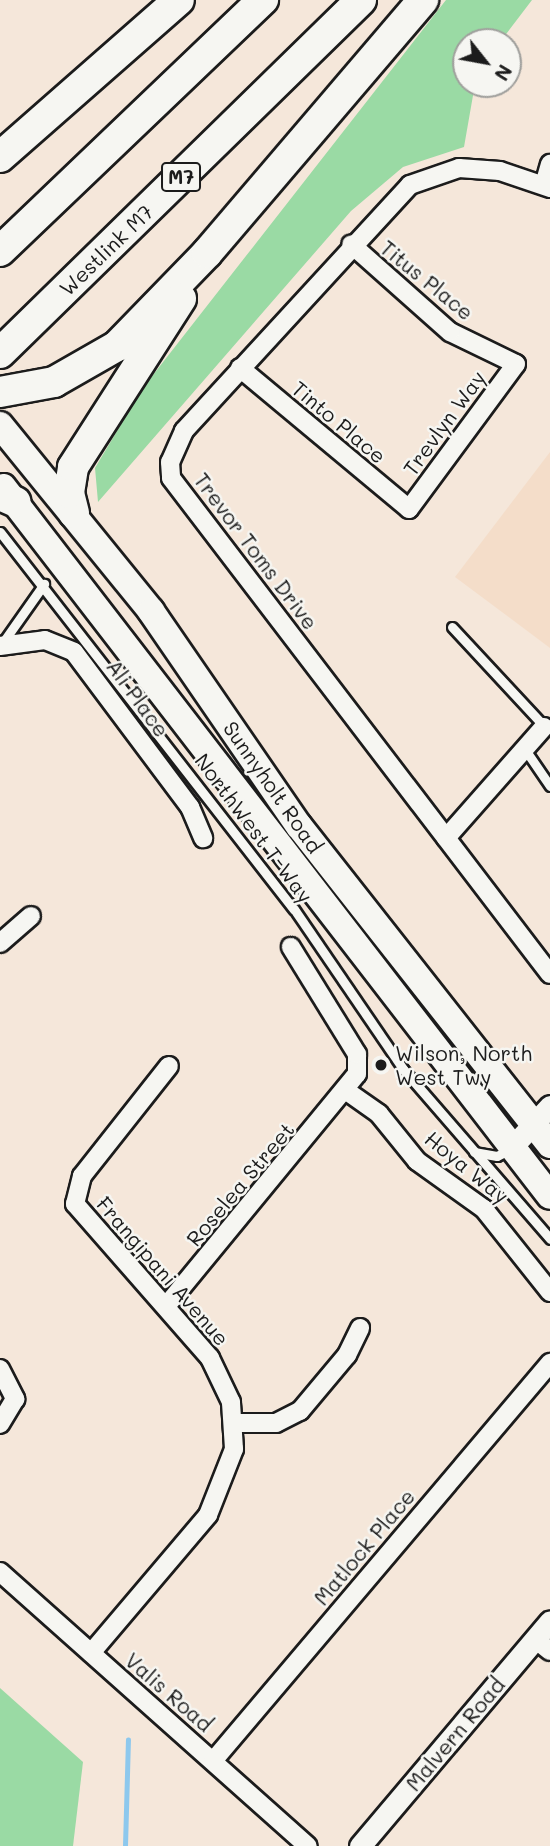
<!DOCTYPE html>
<style>
body{margin:0}
#map{position:relative;width:550px;height:1846px;overflow:hidden;background:#f5e7da;font-family:Mali,sans-serif}
div>[style]{position:absolute}
[style*='--x']{left:calc(var(--x)*1px);top:calc(var(--y)*1px);width:calc(var(--w)*1px);rotate:calc(var(--a)*1deg)}
.built>*{inset:0;background:#f4ddc9}
.green>*{inset:0;background:#9adaa4}
.stream>*{height:4.5px;margin:-2.25px;padding:0 2.25px;transform-origin:2.25px;border-radius:2.25px;background:#8dc8ed}
.roads{filter:drop-shadow(2px 0 #1c1c1c) drop-shadow(-2px 0 #1c1c1c) drop-shadow(0 2px #1c1c1c) drop-shadow(0 -2px #1c1c1c)}
.service>*{height:9px;margin:-4.5px;padding:0 4.5px;transform-origin:4.5px;border-radius:4.5px;background:#f6f6f2}
.minor>*{height:18px;margin:-9px;padding:0 9px;transform-origin:9px;border-radius:9px;background:#f6f6f2}
.tertiary>*{height:21px;margin:-10.5px;padding:0 10.5px;transform-origin:10.5px;border-radius:10.5px;background:#f6f6f2}
.primary>*{height:26px;margin:-13px;padding:0 13px;transform-origin:13px;border-radius:13px;background:#f6f6f2}
.motorway>*{height:30px;margin:-15px;padding:0 15px;transform-origin:15px;border-radius:15px;background:#f6f6f2}
.dots>*{width:19px;height:19px;translate:-50% -50%;box-sizing:border-box;border:4px solid #f6f6f2;border-radius:50%}
span{translate:-50% -50%;white-space:nowrap;text-align:center;line-height:1.15;-webkit-text-stroke:5px #f6f6f2;paint-order:stroke}
.shield-label span{padding:2px 5px;background:#f6f6f2;border:2px solid;border-radius:5px;-webkit-text-stroke-width:0}
.shield-label{font-size:19px;color:#1c1c1c;font-weight:700}
.street-label{font-size:21px;color:#1c1c1c}
.poi-label{font-size:21px;color:#1c1c1c}
.left{translate:0 -50%;text-align:left}
.north{position:absolute;left:452px;top:28px;width:70px;height:70px;box-sizing:border-box;background:#f6f6f2;border:2px solid #9f9f9c;border-radius:50%;rotate:121deg;font-size:19px;font-weight:700;line-height:28px;text-align:center;color:#1c1c1c}
.north::after{content:'';display:block;margin:auto;width:24px;height:32px;background:#1c1c1c;clip-path:polygon(50% 0,100% 100%,50% 72%,0 100%)}
</style>
<div id="map">
<div class="built">
<i style="clip-path:polygon(550px 452px,550px 648px,455px 577px)"></i>
</div>
<div class="green">
<i style="clip-path:polygon(446px 0,532px 0,500px 42px,466px 42px,466px 84px,475px 84px,464px 147px,403px 167px,351px 211px,98px 502px,95px 468px,142px 389px)"></i>
<i style="clip-path:polygon(0 1688px,83px 1762px,73px 1846px,0 1846px)"></i>
</div>
<div class="stream">
<i style="--x:125;--y:1846;--w:106;--a:-88.4"></i>
</div>
<div class="roads">
<div class="service">
<i style="--x:0;--y:532;--w:478;--a:52.1"></i>
<i style="--x:294;--y:909;--w:194;--a:55.7"></i>
<i style="--x:403;--y:1069;--w:225;--a:49.1"></i>
<i style="--x:452;--y:627;--w:137;--a:47.1"></i>
<i style="--x:1;--y:645;--w:75;--a:-54.8"></i>
<i style="--x:524;--y:748;--w:46;--a:55.6"></i>
<i style="--x:474;--y:1152;--w:23;--a:10"></i>
<i style="--x:497;--y:1156;--w:15;--a:-28"></i>
</div>
<div class="minor">
<i style="--x:544;--y:185;--w:22;--a:-74"></i>
<i style="--x:550;--y:188;--w:53;--a:-161.2"></i>
<i style="--x:500;--y:171;--w:41;--a:-175.8"></i>
<i style="--x:459;--y:168;--w:52;--a:160.9"></i>
<i style="--x:410;--y:185;--w:334;--a:132.6"></i>
<i style="--x:184;--y:431;--w:34;--a:114"></i>
<i style="--x:170;--y:462;--w:16;--a:86"></i>
<i style="--x:171;--y:478;--w:624;--a:52.62"></i>
<i style="--x:240;--y:368;--w:220;--a:39.8"></i>
<i style="--x:409;--y:509;--w:180;--a:-53.6"></i>
<i style="--x:516;--y:364;--w:73;--a:-154.1"></i>
<i style="--x:450;--y:332;--w:132;--a:-138.4"></i>
<i style="--x:0;--y:646;--w:45;--a:-7.6"></i>
<i style="--x:45;--y:640;--w:31;--a:22"></i>
<i style="--x:74;--y:652;--w:194;--a:53.2"></i>
<i style="--x:190;--y:807;--w:34;--a:67"></i>
<i style="--x:446;--y:838;--w:148;--a:-48.6"></i>
<i style="--x:0;--y:943;--w:41;--a:-41.1"></i>
<i style="--x:348;--y:1092;--w:38;--a:35"></i>
<i style="--x:379;--y:1114;--w:60;--a:51"></i>
<i style="--x:417;--y:1161;--w:82;--a:35.6"></i>
<i style="--x:484;--y:1209;--w:106;--a:51.5"></i>
<i style="--x:167;--y:1305;--w:299;--a:-50.6"></i>
<i style="--x:357;--y:1074;--w:20;--a:-90"></i>
<i style="--x:357;--y:1054;--w:126;--a:-121.7"></i>
<i style="--x:0;--y:1369;--w:34;--a:63"></i>
<i style="--x:15;--y:1399;--w:29;--a:121"></i>
<i style="--x:236;--y:1423;--w:40;--a:0"></i>
<i style="--x:276;--y:1423;--w:27;--a:-27"></i>
<i style="--x:300;--y:1411;--w:73;--a:-50"></i>
<i style="--x:347;--y:1355;--w:30;--a:-64"></i>
<i style="--x:0;--y:1572;--w:412;--a:41.7"></i>
<i style="--x:535;--y:1639;--w:19;--a:39"></i>
<i style="--x:91;--y:1653;--w:181;--a:-49.7"></i>
<i style="--x:208;--y:1515;--w:71;--a:-68.5"></i>
<i style="--x:234;--y:1449;--w:47;--a:-93.7"></i>
<i style="--x:231;--y:1402;--w:49;--a:-115.5"></i>
<i style="--x:210;--y:1358;--w:205;--a:-131.2"></i>
<i style="--x:75;--y:1204;--w:29;--a:-76"></i>
<i style="--x:82;--y:1176;--w:140;--a:-51.7"></i>
<i style="--x:213;--y:1761;--w:522;--a:-49.74"></i>
</div>
<div class="tertiary">
<i style="--x:512;--y:1147;--w:56;--a:-47.2"></i>
<i style="--x:360;--y:1846;--w:294;--a:-49.8"></i>
</div>
<div class="primary">
<i style="--x:0;--y:425;--w:240;--a:50.9"></i>
<i style="--x:151;--y:611;--w:261;--a:55.5"></i>
<i style="--x:299;--y:826;--w:406;--a:51.8"></i>
<i style="--x:3;--y:487;--w:895;--a:52.35"></i>
</div>
<div class="motorway">
<i style="--x:0;--y:157;--w:238;--a:-41.3"></i>
<i style="--x:0;--y:251;--w:364;--a:-43.7"></i>
<i style="--x:0;--y:353;--w:505;--a:-44.36"></i>
<i style="--x:0;--y:392;--w:55;--a:-10.5"></i>
<i style="--x:54;--y:382;--w:73;--a:-29.7"></i>
<i style="--x:117;--y:346;--w:129;--a:-45.9"></i>
<i style="--x:207;--y:253;--w:333;--a:-49.5"></i>
<i style="--x:0;--y:495;--w:17;--a:24"></i>
<i style="--x:74;--y:513;--w:21;--a:-104"></i>
<i style="--x:69;--y:493;--w:26;--a:-81"></i>
<i style="--x:73;--y:467;--w:200;--a:-57.3"></i>
</div>
</div>
<div class="dots">
<i style="left:381px;top:1065px;background:#1c1c1c"></i>
</div>
<div class="shield-label">
<span style="left:181px;top:177px">M7</span>
</div>
<div class="street-label">
<span style="left:106px;top:250px;rotate:-44deg">Westlink M7</span>
<span style="left:427px;top:280px;rotate:39deg">Titus Place</span>
<span style="left:339px;top:422px;rotate:40deg">Tinto Place</span>
<span style="left:444px;top:423px;rotate:-54deg">Trevlyn Way</span>
<span style="left:256px;top:551px;rotate:53deg">Trevor Toms Drive</span>
<span style="left:138px;top:698px;rotate:54deg">Ali Place</span>
<span style="left:273px;top:787px;rotate:55deg">Sunnyholt Road</span>
<span style="left:254px;top:828px;rotate:53deg">NorthWest T-Way</span>
<span style="left:467px;top:1167px;rotate:39deg">Hoya Way</span>
<span style="left:240px;top:1184px;rotate:-50deg">Roselea Street</span>
<span style="left:163px;top:1271px;rotate:49deg">Frangipani Avenue</span>
<span style="left:364px;top:1547px;rotate:-50deg">Matlock Place</span>
<span style="left:169px;top:1692px;rotate:41deg">Valis Road</span>
<span style="left:455px;top:1734px;rotate:-50deg">Malvern Road</span>
</div>
<div class="poi-label">
<span class="left" style="left:395px;top:1065px">Wilson, North<br>West Twy</span>
</div>
<div class="north">N</div>
</div>
